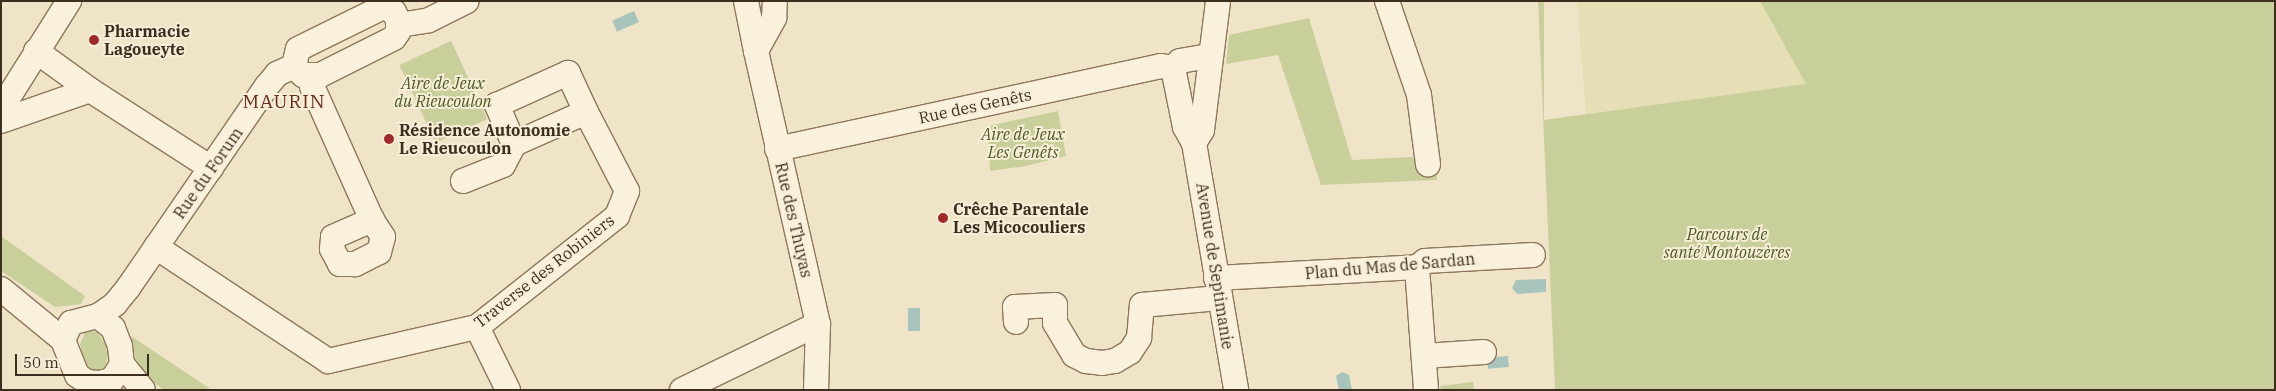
<!DOCTYPE html>
<meta charset="utf-8">
<style>
body{margin:0}
#map{position:relative;width:2276px;height:391px;overflow:hidden;background:#f0e4c8;font-family:"IBM Plex Serif",serif}
div>[style]{position:absolute}
[style*='--x']{left:calc(var(--x)*1px);top:calc(var(--y)*1px);width:calc(var(--w)*1px);rotate:calc(var(--a)*1deg)}
.farmland>*{inset:0;background:#e6deb5}
.green>*{inset:0;background:#c9cf9b;transform-origin:0 0}
.water>*{inset:0;background:#a9c4bc;transform-origin:0 0}
.roads{filter:drop-shadow(1px 0 #8d765c) drop-shadow(-1px 0 #8d765c) drop-shadow(0 1px #8d765c) drop-shadow(0 -1px #8d765c)}
.minor>*{height:24px;margin:-12px;padding:0 12px;transform-origin:12px;border-radius:12px;background:#faf1dc}
.dots>*{width:14px;height:14px;translate:-50% -50%;box-sizing:border-box;border:2px solid #f7eed8;border-radius:50%}
span{translate:-50% -50%;white-space:nowrap;text-align:center;line-height:1.15;-webkit-text-stroke:4px #f7eed8;paint-order:stroke}
.poi-label{font-size:16px;color:#3d2e20;font-weight:700}
.left{translate:0 -50%;text-align:left}
.park-label{font-size:16px;color:#4d5a26;font-style:italic}
.street-label{font-size:16px;color:#3d2e20}
.quarter-label{font-size:19px;color:#6b2e1e;letter-spacing:1px}
.frame{position:absolute;inset:0;border:2px solid #3d2e20;pointer-events:none}
.scale{position:absolute;left:15px;top:354px;width:134px;height:22px;box-sizing:border-box;border:2px solid #3d2e20;border-top:0;padding-left:6px;font-size:15px;line-height:18px;white-space:nowrap;color:#3d2e20;-webkit-text-stroke:4px #f7eed8;paint-order:stroke}
</style>
<div id="map">
<div class="farmland">
<i style="clip-path:polygon(1577px 1px,1760px 1px,1807px 84px,1586px 114px)"></i>
</div>
<div class="green">
<i style="clip-path:polygon(1538px 1px,1544px 1px,1544px 120px,1806px 84px,1760px 1px,2275px 1px,2275px 390px,1555px 390px)"></i>
<i style="clip-path:polygon(1309px 18px,1352px 160px,1411px 157px,1436px 163px,1437px 180px,1321px 185px,1278px 55px,1226px 64px,1229px 35px)"></i>
<i style="left:451px;top:41px;width:86px;height:57px;rotate:65deg"></i>
<i style="clip-path:polygon(1058px 111px,1066px 156px,1026px 166px,990px 171px,988px 126px)"></i>
<i style="clip-path:polygon(1px 236px,85px 296px,81px 304px,55px 307px,1px 271px)"></i>
<i style="clip-path:polygon(86px 330px,97px 332px,105px 343px,108px 357px,104px 367px,98px 370px,91px 369px,84px 361px,80px 344px)"></i>
<i style="clip-path:polygon(131px 336px,212px 390px,164px 390px,149px 379px,135px 357px)"></i>
<i style="clip-path:polygon(1473px 382px,1474px 390px,1441px 390px,1440px 386px)"></i>
</div>
<div class="water">
<i style="left:634px;top:11px;width:12px;height:24px;rotate:66deg"></i>
<i style="clip-path:polygon(1546px 279px,1546px 292px,1517px 294px,1512px 288px,1516px 280px)"></i>
<i style="left:908px;top:308px;width:12px;height:23px"></i>
<i style="left:1508px;top:356px;width:11px;height:21px;rotate:85deg"></i>
<i style="clip-path:polygon(1342px 372px,1349px 375px,1352px 390px,1339px 390px,1336px 376px)"></i>
</div>
<div class="roads">
<div class="minor">
<i style="--x:746;--y:1;--w:51;--a:78.7"></i>
<i style="--x:756;--y:51;--w:38;--a:-61"></i>
<i style="--x:774;--y:18;--w:17;--a:-87"></i>
<i style="--x:1387;--y:1;--w:99;--a:71.2"></i>
<i style="--x:1419;--y:95;--w:70;--a:82.6"></i>
<i style="--x:383;--y:7;--w:12;--a:24"></i>
<i style="--x:394;--y:12;--w:9;--a:63"></i>
<i style="--x:398;--y:20;--w:12;--a:90"></i>
<i style="--x:398;--y:32;--w:7;--a:124"></i>
<i style="--x:394;--y:38;--w:83;--a:153.4"></i>
<i style="--x:320;--y:75;--w:17;--a:180"></i>
<i style="--x:303;--y:75;--w:13;--a:-135"></i>
<i style="--x:294;--y:66;--w:17;--a:-77"></i>
<i style="--x:298;--y:49;--w:95;--a:-26.3"></i>
<i style="--x:399;--y:25;--w:30;--a:-9"></i>
<i style="--x:429;--y:20;--w:42;--a:-26.6"></i>
<i style="--x:36;--y:51;--w:67;--a:35.8"></i>
<i style="--x:756;--y:51;--w:280;--a:77.2"></i>
<i style="--x:818;--y:324;--w:66;--a:91.7"></i>
<i style="--x:1173;--y:68;--w:60;--a:78.5"></i>
<i style="--x:1185;--y:127;--w:18;--a:61"></i>
<i style="--x:1194;--y:143;--w:251;--a:80.3"></i>
<i style="--x:1173;--y:68;--w:10;--a:-45"></i>
<i style="--x:1180;--y:61;--w:29;--a:-10"></i>
<i style="--x:568;--y:73;--w:43;--a:65.2"></i>
<i style="--x:586;--y:112;--w:79;--a:156"></i>
<i style="--x:514;--y:144;--w:43;--a:-113.6"></i>
<i style="--x:497;--y:105;--w:78;--a:-24.3"></i>
<i style="--x:311;--y:77;--w:9;--a:84"></i>
<i style="--x:312;--y:86;--w:147;--a:65.9"></i>
<i style="--x:372;--y:220;--w:20;--a:57"></i>
<i style="--x:383;--y:237;--w:16;--a:105"></i>
<i style="--x:379;--y:252;--w:27;--a:153"></i>
<i style="--x:355;--y:264;--w:15;--a:180"></i>
<i style="--x:340;--y:264;--w:17;--a:-118"></i>
<i style="--x:332;--y:249;--w:12;--a:-85"></i>
<i style="--x:333;--y:237;--w:43;--a:-23.6"></i>
<i style="--x:1;--y:109;--w:128;--a:-57.8"></i>
<i style="--x:1;--y:121;--w:94;--a:-19.2"></i>
<i style="--x:90;--y:90;--w:144;--a:32.8"></i>
<i style="--x:1194;--y:143;--w:15;--a:-58"></i>
<i style="--x:1202;--y:130;--w:130;--a:-82.9"></i>
<i style="--x:777;--y:149;--w:393;--a:-12.2"></i>
<i style="--x:1161;--y:66;--w:12;--a:9"></i>
<i style="--x:463;--y:181;--w:43;--a:-21.8"></i>
<i style="--x:503;--y:165;--w:24;--a:-62"></i>
<i style="--x:156;--y:247;--w:206;--a:33.5"></i>
<i style="--x:328;--y:361;--w:153;--a:-12.9"></i>
<i style="--x:477;--y:327;--w:179;--a:-38.4"></i>
<i style="--x:617;--y:216;--w:27;--a:-68"></i>
<i style="--x:627;--y:191;--w:89;--a:-117.4"></i>
<i style="--x:1417;--y:267;--w:123;--a:85.8"></i>
<i style="--x:1216;--y:278;--w:201;--a:-3.1"></i>
<i style="--x:1417;--y:267;--w:10;--a:-37"></i>
<i style="--x:1425;--y:261;--w:108;--a:-3.2"></i>
<i style="--x:1;--y:289;--w:80;--a:39.4"></i>
<i style="--x:98;--y:316;--w:21;--a:-35"></i>
<i style="--x:115;--y:304;--w:21;--a:-51"></i>
<i style="--x:128;--y:288;--w:245;--a:-55.5"></i>
<i style="--x:267;--y:86;--w:16;--a:-50"></i>
<i style="--x:277;--y:74;--w:19;--a:-25"></i>
<i style="--x:98;--y:316;--w:19;--a:39"></i>
<i style="--x:113;--y:328;--w:19;--a:69"></i>
<i style="--x:120;--y:346;--w:18;--a:84"></i>
<i style="--x:122;--y:364;--w:19;--a:122"></i>
<i style="--x:112;--y:380;--w:13;--a:167"></i>
<i style="--x:99;--y:383;--w:12;--a:-175"></i>
<i style="--x:87;--y:382;--w:12;--a:-145"></i>
<i style="--x:77;--y:375;--w:38;--a:-112"></i>
<i style="--x:63;--y:340;--w:19;--a:-65"></i>
<i style="--x:71;--y:323;--w:28;--a:-15"></i>
<i style="--x:1016;--y:322;--w:15;--a:-94"></i>
<i style="--x:1015;--y:307;--w:40;--a:-2.9"></i>
<i style="--x:1055;--y:305;--w:18;--a:90"></i>
<i style="--x:1055;--y:323;--w:37;--a:59"></i>
<i style="--x:1074;--y:355;--w:13;--a:27"></i>
<i style="--x:1086;--y:361;--w:16;--a:7"></i>
<i style="--x:1102;--y:363;--w:13;--a:-9"></i>
<i style="--x:1115;--y:361;--w:17;--a:-31"></i>
<i style="--x:1130;--y:352;--w:17;--a:-57"></i>
<i style="--x:1139;--y:338;--w:33;--a:-85"></i>
<i style="--x:1142;--y:305;--w:77;--a:-5.2"></i>
<i style="--x:477;--y:327;--w:70;--a:63.8"></i>
<i style="--x:1424;--y:356;--w:60;--a:-3.8"></i>
<i style="--x:122;--y:364;--w:33;--a:51"></i>
<i style="--x:682;--y:390;--w:151;--a:-25.9"></i>
</div>
</div>
<div class="dots">
<i style="left:94px;top:40px;background:#9e2a2b"></i>
<i style="left:389px;top:139px;background:#9e2a2b"></i>
<i style="left:943px;top:218px;background:#9e2a2b"></i>
</div>
<div class="poi-label">
<span class="left" style="left:104px;top:40px">Pharmacie<br>Lagoueyte</span>
<span class="left" style="left:399px;top:139px">Résidence Autonomie<br>Le Rieucoulon</span>
<span class="left" style="left:953px;top:218px">Crêche Parentale<br>Les Micocouliers</span>
</div>
<div class="park-label">
<span style="left:443px;top:92px">Aire de Jeux<br>du Rieucoulon</span>
<span style="left:1023px;top:143px">Aire de Jeux<br>Les Genêts</span>
<span style="left:1727px;top:243px">Parcours de<br>santé Montouzères</span>
</div>
<div class="street-label">
<span style="left:975px;top:106px;rotate:-12deg">Rue des Genêts</span>
<span style="left:208px;top:173px;rotate:-55deg">Rue du Forum</span>
<span style="left:794px;top:220px;rotate:77deg">Rue des Thuyas</span>
<span style="left:1215px;top:266px;rotate:81deg">Avenue de Septimanie</span>
<span style="left:1390px;top:266px;rotate:-5deg">Plan du Mas de Sardan</span>
<span style="left:544px;top:271px;rotate:-38deg">Traverse des Robiniers</span>
</div>
<div class="quarter-label">
<span style="left:284px;top:102px">MAURIN</span>
</div>
<div class="frame"></div>
<div class="scale">50 m</div>
</div>
